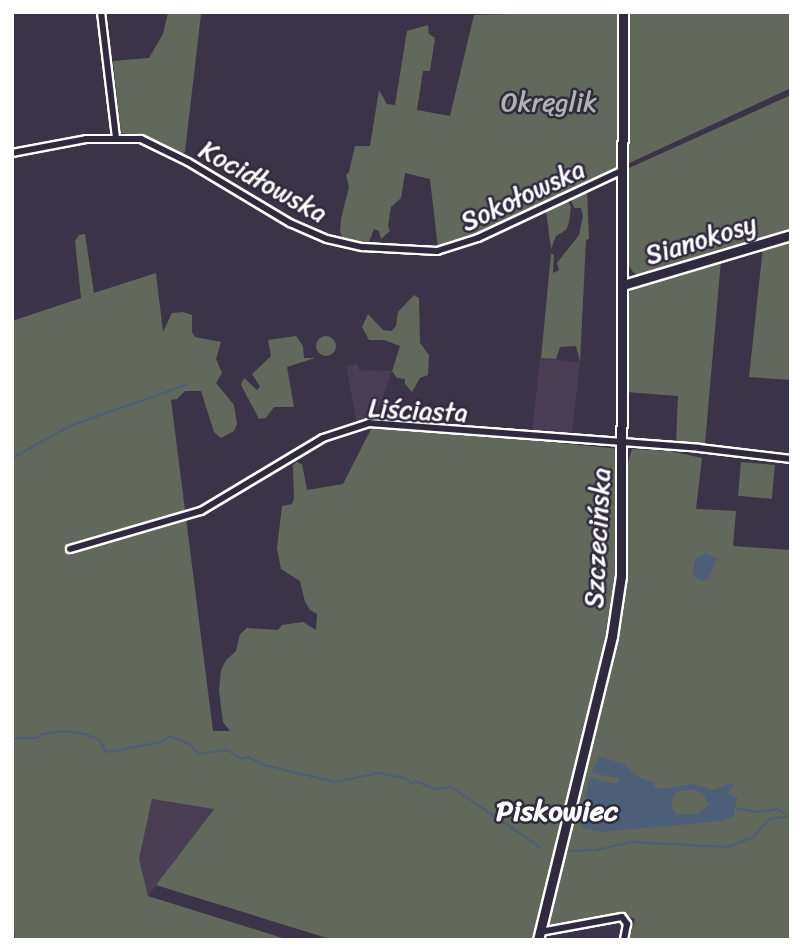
<!DOCTYPE html>
<meta charset="utf-8">
<style>
body{margin:0}
#map{position:relative;width:803px;height:952px;overflow:hidden;background:#3b3347;font-family:Sriracha,sans-serif}
div>[style]{position:absolute}
[style*='--x']{left:calc(var(--x)*1px);top:calc(var(--y)*1px);width:calc(var(--w)*1px);rotate:calc(var(--a)*1deg)}
.built>*{inset:0;background:#493e53;transform-origin:0 0}
.green>*{inset:0;background:#62695c;transform-origin:0 0}
.round{border-radius:50%}
.water>*{inset:0;background:#4d5f78}
.stream>*{height:2px;margin:-1px;padding:0 1px;transform-origin:1px;border-radius:1px;background:#4d5f78}
.roads{filter:drop-shadow(2px 0 #fff) drop-shadow(-2px 0 #fff) drop-shadow(0 2px #fff) drop-shadow(0 -2px #fff)}
.street>*{height:6px;margin:-3px;padding:0 3px;transform-origin:3px;border-radius:3px;background:#2f2a3d}
.secondary>*{height:9px;margin:-4.5px;padding:0 4.5px;transform-origin:4.5px;border-radius:4.5px;background:#2f2a3d}
span{translate:-50% -50%;white-space:nowrap;text-align:center;line-height:1.15;-webkit-text-stroke:5px #2f2a3d;paint-order:stroke}
.park-label{font-size:26px;color:#b0b4ae}
.street-label{font-size:26px;color:#fff}
.neighbourhood-label{font-size:28px;color:#fff;font-weight:700}
.frame{position:absolute;inset:0;border:14px solid #fff;pointer-events:none}
</style>
<div id="map">
<div class="built">
<i style="left:540px;top:358px;width:40px;height:77px;rotate:6deg"></i>
<i style="clip-path:polygon(357px 364px,359px 370px,392px 371px,376px 417px,357px 424px,346px 366px)"></i>
<i style="clip-path:polygon(152px 799px,214px 808px,148px 896px,139px 859px)"></i>
</div>
<div class="green">
<i style="clip-path:polygon(589px 12px,791px 12px,791px 88px,455px 244px,438px 248px,430px 179px,405px 173px,401px 198px,391px 207px,388px 226px,390px 231px,381px 239px,379px 231px,374px 229px,369px 242px,362px 244px,343px 240px,340px 231px,341px 219px,349px 187px,346px 175px,349px 172px,355px 146px,370px 146px,379px 90px,387px 104px,395px 105px,407px 31px,428px 25px,429px 34px,435px 38px,430px 71px,423px 71px,417px 110px,450px 116px,474px 15px)"></i>
<i style="clip-path:polygon(168px 13px,201px 14px,185px 152px,182px 154px,150px 137px,121px 133px,113px 61px,149px 58px,163px 34px)"></i>
<i style="clip-path:polygon(791px 95px,791px 229px,639px 276px,633px 272px,629px 266px,629px 168px)"></i>
<i style="clip-path:polygon(587px 190px,589px 239px,586px 240px,580px 362px,576px 346px,560px 347px,556px 359px,541px 358px,551px 254px,554px 255px,553px 273px,559px 270px,557px 263px,579px 235px,583px 216px,581px 208px,574px 208px,570px 197px)"></i>
<i style="clip-path:polygon(567px 199px,571px 207px,569px 223px,566px 230px,556px 236px,551px 249px,546px 210px)"></i>
<i style="clip-path:polygon(85px 234px,94px 293px,156px 273px,163px 332px,172px 313px,183px 312px,192px 315px,192px 332px,195px 337px,221px 342px,216px 359px,222px 373px,216px 383px,234px 405px,237px 424px,234px 431px,221px 438px,214px 432px,201px 391px,185px 391px,177px 399px,171px 400px,213px 731px,230px 731px,223px 722px,219px 691px,221px 670px,226px 660px,236px 651px,240px 634px,247px 628px,278px 630px,282px 625px,303px 622px,316px 630px,317px 614px,310px 610px,305px 602px,300px 581px,281px 569px,277px 548px,282px 506px,292px 504px,294px 499px,293px 466px,296px 462px,302px 464px,307px 490px,343px 484px,373px 425px,620px 449px,621px 537px,627px 538px,627px 466px,632px 449px,670px 451px,702px 458px,696px 509px,736px 511px,733px 546px,791px 550px,791px 940px,629px 940px,635px 919px,622px 914px,538px 931px,536px 940px,333px 940px,156px 885px,214px 809px,152px 799px,139px 859px,148px 896px,289px 940px,15px 940px,12px 914px,12px 321px,81px 298px,75px 241px,79px 235px)"></i>
<i style="clip-path:polygon(791px 239px,791px 380px,749px 377px,763px 247px)"></i>
<i style="clip-path:polygon(721px 260px,705px 444px,676px 444px,678px 396px,626px 392px,626px 296px,636px 285px)"></i>
<i style="clip-path:polygon(414px 295px,419px 298px,420px 343px,429px 355px,428px 375px,420px 378px,412px 392px,405px 384px,405px 379px,397px 378px,392px 371px,400px 346px,384px 340px,369px 340px,362px 327px,368px 314px,383px 330px,391px 331px,396px 326px,398px 312px)"></i>
<i style="clip-path:polygon(296px 336px,303px 346px,304px 358px,315px 358px,287px 367px,294px 407px,274px 407px,266px 418px,259px 419px,241px 385px,243px 380px,244px 378px,257px 390px,260px 386px,252px 374px,271px 356px,268px 340px)"></i>
<i class="round" style="left:316px;top:336px;width:20px;height:20px"></i>
<i style="left:741px;top:462px;width:34px;height:34px;rotate:5deg"></i>
</div>
<div class="water">
<i style="clip-path:polygon(705px 553px,717px 559px,709px 578px,703px 581px,695px 578px,693px 570px,696px 559px)"></i>
<i style="clip-path:polygon(evenodd,599px 757px,624px 764px,638px 777px,652px 782px,657px 789px,694px 784px,714px 790px,729px 783px,734px 784px,728px 794px,738px 798px,734px 808px,735px 816px,722px 821px,602px 832px,586px 829px,580px 823px,590px 777px,614px 784px,619px 781px,618px 778px,591px 773px,599px 757px,694px 790px,703px 794px,709px 805px,697px 814px,677px 815px,672px 807px,673px 795px,680px 791px,694px 790px)"></i>
</div>
<div class="stream">
<i style="--x:12;--y:458;--w:66;--a:-28.9"></i>
<i style="--x:70;--y:426;--w:125;--a:-19.6"></i>
<i style="--x:12;--y:738;--w:24;--a:0"></i>
<i style="--x:36;--y:738;--w:8;--a:-30"></i>
<i style="--x:43;--y:734;--w:21;--a:-8"></i>
<i style="--x:64;--y:731;--w:21;--a:8"></i>
<i style="--x:85;--y:734;--w:16;--a:22"></i>
<i style="--x:100;--y:740;--w:12;--a:66"></i>
<i style="--x:105;--y:751;--w:5;--a:11"></i>
<i style="--x:110;--y:752;--w:51;--a:-11.3"></i>
<i style="--x:160;--y:742;--w:12;--a:-31"></i>
<i style="--x:170;--y:736;--w:23;--a:23"></i>
<i style="--x:191;--y:745;--w:11;--a:52"></i>
<i style="--x:198;--y:754;--w:29;--a:-8"></i>
<i style="--x:227;--y:750;--w:17;--a:31"></i>
<i style="--x:242;--y:759;--w:6;--a:-18"></i>
<i style="--x:248;--y:757;--w:18;--a:27"></i>
<i style="--x:264;--y:765;--w:73;--a:13.5"></i>
<i style="--x:335;--y:782;--w:45;--a:-11.6"></i>
<i style="--x:379;--y:773;--w:26;--a:11"></i>
<i style="--x:405;--y:778;--w:8;--a:40"></i>
<i style="--x:411;--y:783;--w:7;--a:-8"></i>
<i style="--x:418;--y:782;--w:17;--a:24"></i>
<i style="--x:434;--y:789;--w:17;--a:-7"></i>
<i style="--x:451;--y:787;--w:107;--a:34"></i>
<i style="--x:734;--y:808;--w:22;--a:10"></i>
<i style="--x:756;--y:812;--w:21;--a:-8"></i>
<i style="--x:777;--y:809;--w:9;--a:32"></i>
<i style="--x:565;--y:851;--w:31;--a:-2"></i>
<i style="--x:596;--y:850;--w:35;--a:-13"></i>
<i style="--x:630;--y:842;--w:98;--a:2.9"></i>
<i style="--x:728;--y:847;--w:26;--a:-21"></i>
<i style="--x:752;--y:838;--w:26;--a:-47"></i>
<i style="--x:770;--y:819;--w:21;--a:-8"></i>
</div>
<div class="roads">
<div class="street">
<i style="--x:101;--y:12;--w:126;--a:83.2"></i>
<i style="--x:12;--y:153;--w:75;--a:-10.7"></i>
<i style="--x:86;--y:139;--w:55;--a:0"></i>
<i style="--x:141;--y:139;--w:52;--a:26.1"></i>
<i style="--x:188;--y:162;--w:119;--a:30.9"></i>
<i style="--x:290;--y:223;--w:40;--a:23.4"></i>
<i style="--x:327;--y:239;--w:37;--a:13"></i>
<i style="--x:363;--y:247;--w:74;--a:3.1"></i>
<i style="--x:437;--y:251;--w:43;--a:-17.6"></i>
<i style="--x:478;--y:238;--w:160;--a:-25.1"></i>
<i style="--x:70;--y:549;--w:136;--a:-16.2"></i>
<i style="--x:201;--y:511;--w:142;--a:-30.9"></i>
<i style="--x:323;--y:438;--w:48;--a:-18.1"></i>
<i style="--x:369;--y:423;--w:331;--a:4.3"></i>
<i style="--x:699;--y:448;--w:93;--a:6.8"></i>
<i style="--x:540;--y:932;--w:83;--a:-10.4"></i>
<i style="--x:622;--y:917;--w:9;--a:54"></i>
<i style="--x:627;--y:924;--w:16;--a:101"></i>
</div>
<div class="secondary">
<i style="--x:623;--y:285;--w:175;--a:-16.6"></i>
<i style="--x:538;--y:940;--w:313;--a:-76.3"></i>
<i style="--x:612;--y:636;--w:61;--a:-81.5"></i>
<i style="--x:621;--y:576;--w:564;--a:-89.8"></i>
</div>
</div>
<div class="park-label">
<span style="left:549px;top:103px">Okręglik</span>
</div>
<div class="street-label">
<span style="left:263px;top:182px;rotate:29deg">Kocidłowska</span>
<span style="left:523px;top:196px;rotate:-25deg">Sokołowska</span>
<span style="left:701px;top:240px;rotate:-17deg">Sianokosy</span>
<span style="left:418px;top:411px;rotate:3deg">Liściasta</span>
<span style="left:598px;top:538px;rotate:-87deg">Szczecińska</span>
</div>
<div class="neighbourhood-label">
<span style="left:557px;top:811px">Piskowiec</span>
</div>
<div class="frame"></div>
</div>
